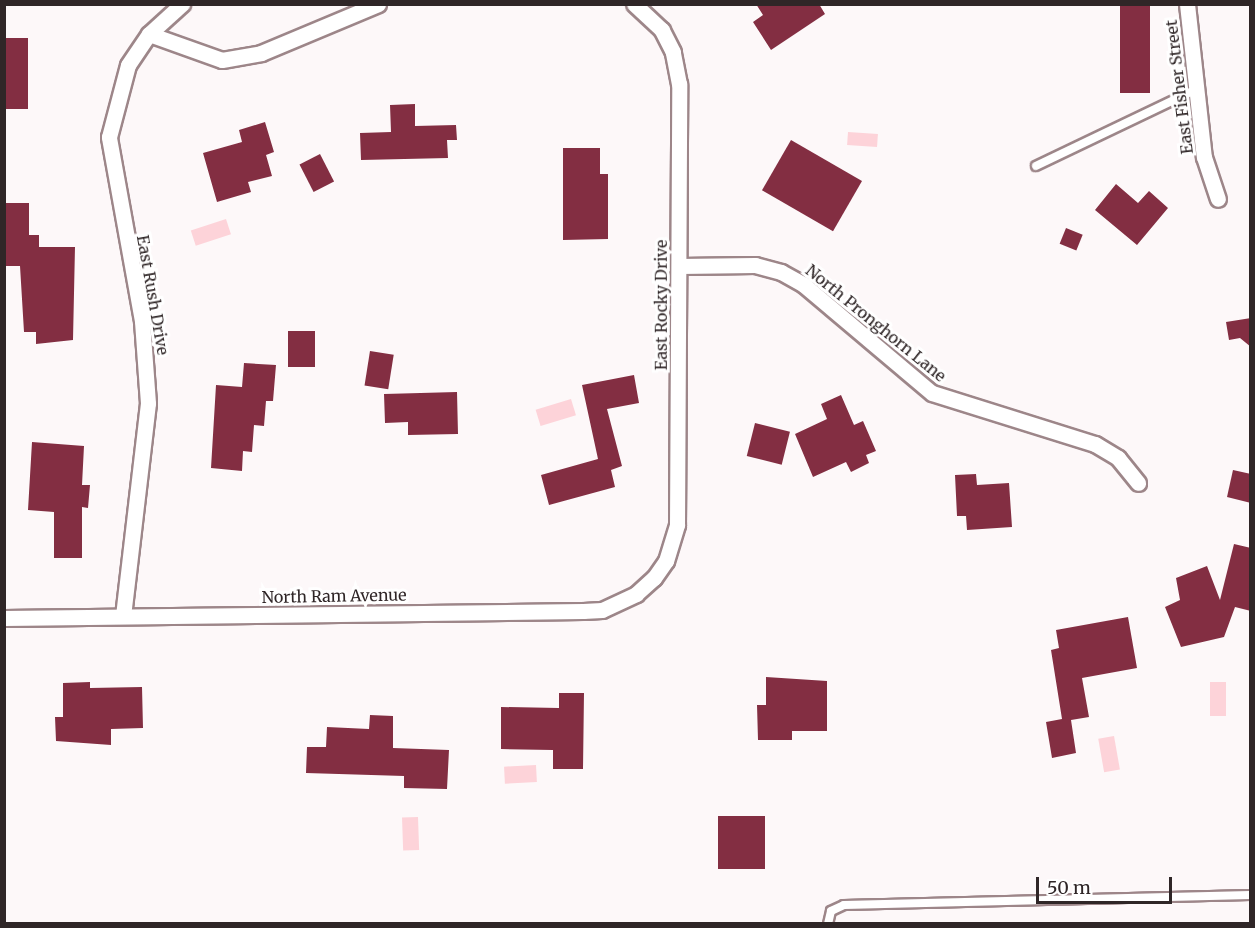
<!DOCTYPE html>
<style>
body{margin:0}
#map{position:relative;width:1255px;height:928px;overflow:hidden;background:#fdf8f9;font-family:Merriweather,serif}
div>[style]{position:absolute}
[style*='--x']{left:calc(var(--x)*1px);top:calc(var(--y)*1px);width:calc(var(--w)*1px);rotate:calc(var(--a)*1deg)}
.water>*{inset:0;background:#fdd3d9;transform-origin:0 0}
.building>*{inset:0;background:#832e42;transform-origin:0 0}
.roads{filter:drop-shadow(2px 0 #9d8689) drop-shadow(-2px 0 #9d8689) drop-shadow(0 2px #9d8689) drop-shadow(0 -2px #9d8689)}
.lane>*{height:8px;margin:-4px;padding:0 4px;transform-origin:4px;border-radius:4px;background:#fff}
.street>*{height:15px;margin:-7.5px;padding:0 7.5px;transform-origin:7.5px;border-radius:7.5px;background:#fff}
span{translate:-50% -50%;white-space:nowrap;text-align:center;line-height:1.15;-webkit-text-stroke:6px #fff;paint-order:stroke}
.street-label{font-size:16px;color:#2f2627}
.frame{position:absolute;inset:0;border:6px solid #2f2627;pointer-events:none}
.scale{position:absolute;left:1036px;top:877px;width:136px;height:27px;box-sizing:border-box;border:3px solid #2f2627;border-top:0;padding-left:8px;font-size:18px;line-height:21px;white-space:nowrap;color:#2f2627;-webkit-text-stroke:4px #fff;paint-order:stroke}
</style>
<div id="map">
<div class="water">
<i style="left:848px;top:132px;width:30px;height:13px;rotate:4deg"></i>
<i style="left:226px;top:219px;width:16px;height:37px;rotate:72deg"></i>
<i style="left:571px;top:399px;width:17px;height:37px;rotate:73deg"></i>
<i style="left:1210px;top:682px;width:16px;height:34px"></i>
<i style="left:1114px;top:736px;width:34px;height:16px;rotate:80deg"></i>
<i style="left:536px;top:765px;width:17px;height:32px;rotate:87deg"></i>
<i style="left:418px;top:817px;width:33px;height:16px;rotate:88deg"></i>
</div>
<div class="building">
<i style="clip-path:polygon(756px 4px,819px 4px,825px 14px,771px 50px,753px 22px,763px 15px)"></i>
<i style="left:1120px;top:4px;width:30px;height:89px"></i>
<i style="left:4px;top:38px;width:24px;height:71px"></i>
<i style="clip-path:polygon(415px 104px,415px 126px,456px 125px,457px 140px,447px 140px,448px 158px,361px 160px,360px 133px,391px 132px,390px 105px)"></i>
<i style="clip-path:polygon(265px 122px,274px 152px,266px 155px,272px 176px,248px 182px,251px 192px,217px 202px,203px 153px,242px 142px,239px 130px)"></i>
<i style="left:791px;top:140px;width:82px;height:58px;rotate:30deg"></i>
<i style="clip-path:polygon(563px 148px,600px 148px,600px 174px,608px 174px,608px 239px,563px 240px)"></i>
<i style="left:320px;top:154px;width:31px;height:23px;rotate:63deg"></i>
<i style="clip-path:polygon(1116px 184px,1138px 203px,1149px 191px,1168px 208px,1137px 245px,1095px 210px)"></i>
<i style="clip-path:polygon(4px 203px,29px 203px,29px 235px,39px 235px,39px 247px,75px 247px,73px 340px,36px 344px,36px 332px,24px 332px,20px 266px,4px 266px)"></i>
<i style="left:1066px;top:228px;width:18px;height:17px;rotate:22deg"></i>
<i style="clip-path:polygon(1251px 318px,1251px 347px,1240px 338px,1229px 340px,1226px 322px)"></i>
<i style="left:288px;top:331px;width:27px;height:36px"></i>
<i style="left:370px;top:351px;width:24px;height:35px;rotate:9deg"></i>
<i style="clip-path:polygon(244px 363px,276px 365px,273px 401px,266px 401px,264px 426px,254px 425px,252px 452px,243px 451px,242px 471px,211px 468px,216px 385px,242px 387px)"></i>
<i style="clip-path:polygon(634px 375px,639px 403px,607px 409px,622px 466px,611px 470px,615px 487px,549px 505px,541px 475px,598px 459px,582px 385px)"></i>
<i style="clip-path:polygon(457px 392px,458px 434px,408px 435px,408px 422px,385px 423px,384px 394px)"></i>
<i style="clip-path:polygon(841px 395px,854px 425px,863px 421px,876px 451px,866px 455px,869px 463px,851px 472px,846px 462px,813px 477px,795px 434px,827px 419px,821px 404px)"></i>
<i style="left:755px;top:423px;width:36px;height:34px;rotate:14deg"></i>
<i style="clip-path:polygon(32px 442px,84px 446px,82px 485px,90px 485px,88px 508px,82px 507px,82px 558px,54px 558px,54px 512px,28px 510px)"></i>
<i style="clip-path:polygon(1233px 470px,1251px 474px,1251px 503px,1227px 497px)"></i>
<i style="clip-path:polygon(976px 474px,977px 485px,1009px 483px,1012px 527px,967px 530px,966px 516px,957px 516px,955px 475px)"></i>
<i style="clip-path:polygon(1234px 544px,1251px 548px,1251px 611px,1235px 607px,1224px 637px,1181px 647px,1165px 607px,1180px 600px,1176px 578px,1207px 566px,1220px 600px)"></i>
<i style="clip-path:polygon(1128px 617px,1137px 668px,1082px 678px,1089px 717px,1071px 720px,1076px 753px,1052px 758px,1046px 722px,1062px 719px,1051px 650px,1059px 648px,1056px 630px)"></i>
<i style="clip-path:polygon(766px 677px,827px 681px,827px 731px,792px 731px,792px 740px,758px 740px,757px 705px,766px 705px)"></i>
<i style="clip-path:polygon(90px 682px,90px 688px,142px 687px,143px 728px,111px 729px,111px 745px,56px 741px,55px 717px,63px 717px,63px 683px)"></i>
<i style="clip-path:polygon(559px 693px,584px 693px,583px 769px,553px 769px,553px 750px,501px 749px,501px 707px,559px 708px)"></i>
<i style="clip-path:polygon(370px 715px,393px 716px,393px 748px,449px 750px,447px 789px,404px 788px,404px 776px,306px 773px,307px 747px,326px 747px,327px 727px,369px 729px)"></i>
<i style="left:718px;top:816px;width:47px;height:53px"></i>
</div>
<div class="roads">
<div class="lane">
<i style="--x:1036;--y:166;--w:178;--a:-25.6"></i>
<i style="--x:828;--y:924;--w:13;--a:-77"></i>
<i style="--x:831;--y:911;--w:14;--a:-25"></i>
<i style="--x:844;--y:905;--w:406;--a:-1.4"></i>
</div>
<div class="street">
<i style="--x:1187;--y:4;--w:154;--a:83.7"></i>
<i style="--x:1204;--y:157;--w:44;--a:71.6"></i>
<i style="--x:149;--y:34;--w:77;--a:19.6"></i>
<i style="--x:222;--y:60;--w:40;--a:-10"></i>
<i style="--x:261;--y:53;--w:127;--a:-22.7"></i>
<i style="--x:679;--y:266;--w:76;--a:-0.8"></i>
<i style="--x:755;--y:265;--w:27;--a:15"></i>
<i style="--x:781;--y:272;--w:26;--a:29"></i>
<i style="--x:804;--y:285;--w:167;--a:40.2"></i>
<i style="--x:932;--y:393;--w:171;--a:17.4"></i>
<i style="--x:1095;--y:444;--w:27;--a:31"></i>
<i style="--x:1118;--y:458;--w:32;--a:51"></i>
<i style="--x:123;--y:616;--w:214;--a:-83.3"></i>
<i style="--x:148;--y:403;--w:82;--a:-94.2"></i>
<i style="--x:142;--y:321;--w:187;--a:-100.2"></i>
<i style="--x:109;--y:137;--w:74;--a:-75.2"></i>
<i style="--x:128;--y:65;--w:37;--a:-56"></i>
<i style="--x:149;--y:34;--w:45;--a:-42.3"></i>
<i style="--x:4;--y:618;--w:579;--a:-0.69"></i>
<i style="--x:583;--y:611;--w:19;--a:-3"></i>
<i style="--x:602;--y:610;--w:38;--a:-25"></i>
<i style="--x:636;--y:594;--w:24;--a:-42"></i>
<i style="--x:654;--y:578;--w:21;--a:-55"></i>
<i style="--x:666;--y:561;--w:38;--a:-73"></i>
<i style="--x:677;--y:525;--w:441;--a:-89.7"></i>
<i style="--x:679;--y:84;--w:33;--a:-101"></i>
<i style="--x:673;--y:52;--w:25;--a:-117"></i>
<i style="--x:662;--y:30;--w:38;--a:-137"></i>
</div>
</div>
<div class="street-label">
<span style="left:1179px;top:87px;rotate:-97deg">East Fisher Street</span>
<span style="left:153px;top:295px;rotate:80deg">East Rush Drive</span>
<span style="left:661px;top:305px;rotate:-90deg">East Rocky Drive</span>
<span style="left:876px;top:323px;rotate:39deg">North Pronghorn Lane</span>
<span style="left:334px;top:596px;rotate:-1deg">North Ram Avenue</span>
</div>
<div class="frame"></div>
<div class="scale">50 m</div>
</div>
